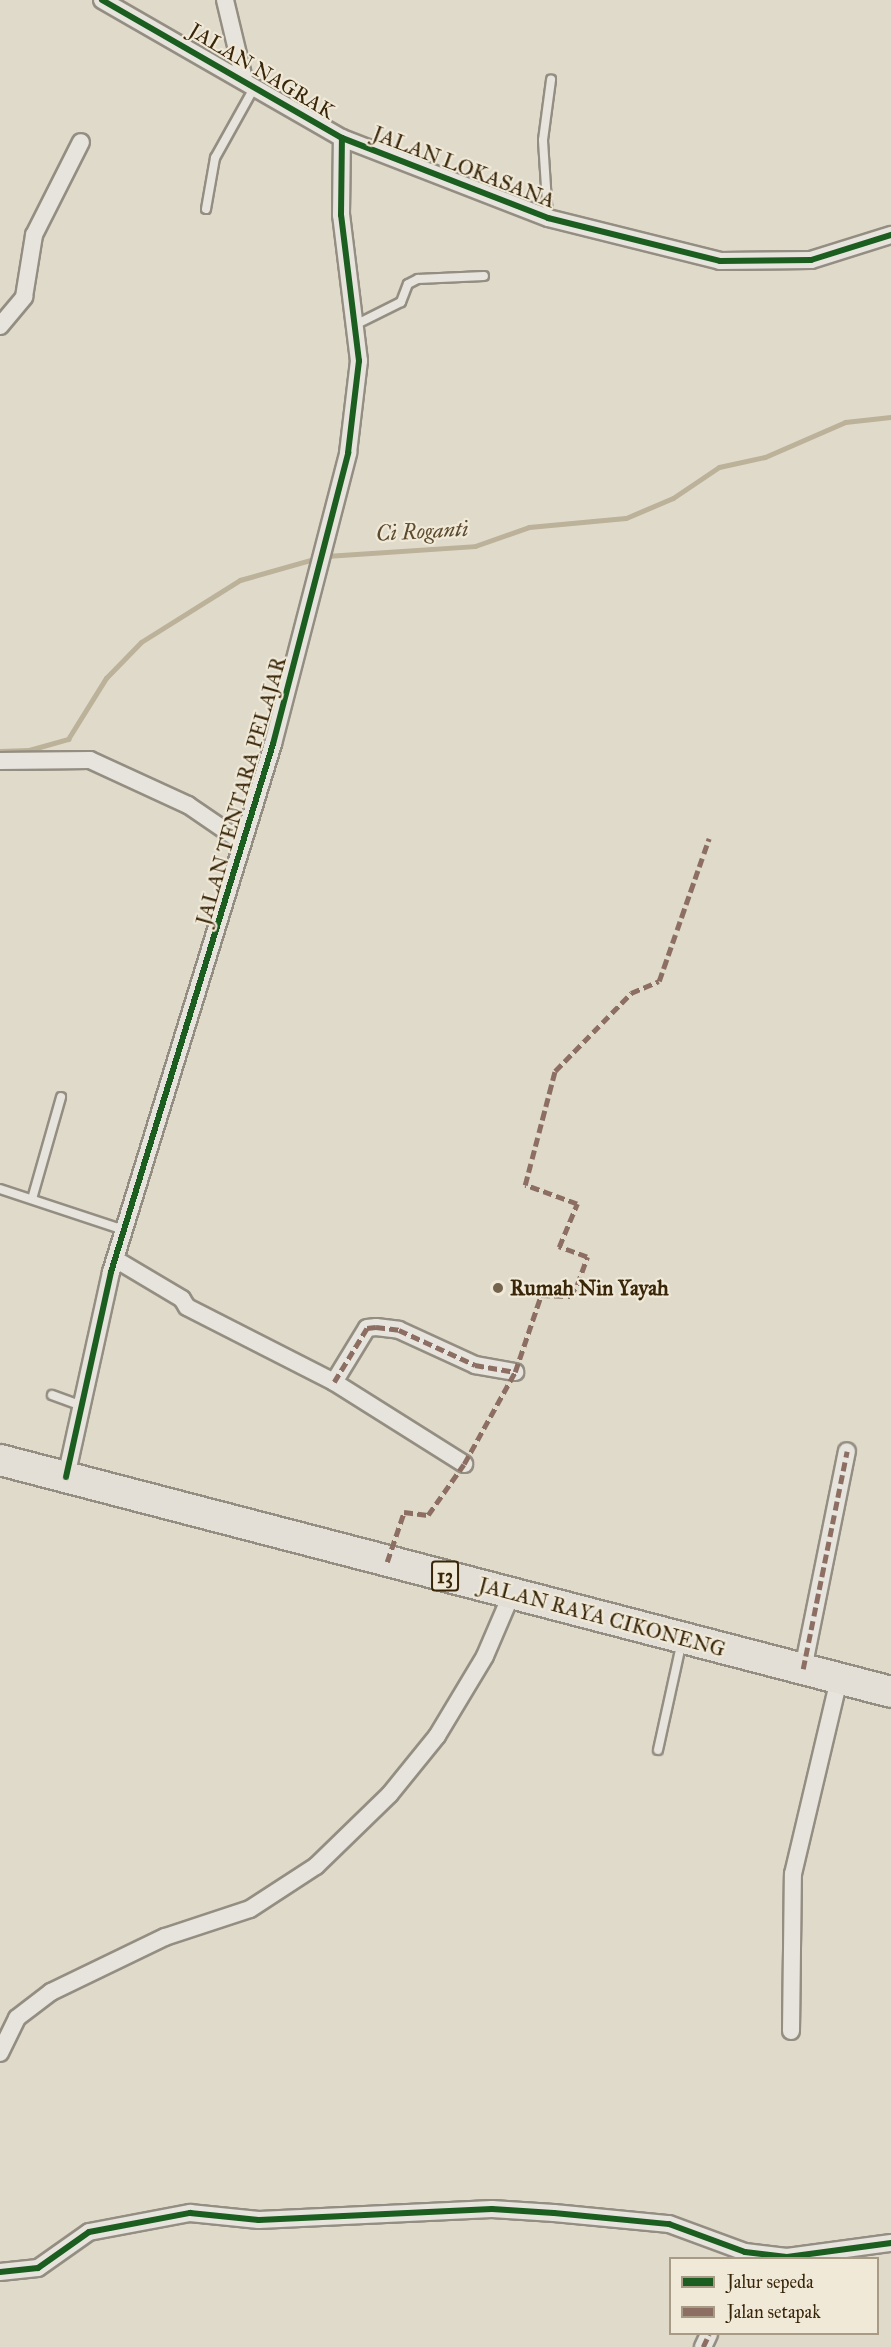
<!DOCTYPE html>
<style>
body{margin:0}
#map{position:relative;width:891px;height:2347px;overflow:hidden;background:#e0dacb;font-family:"IM FELL Great Primer",serif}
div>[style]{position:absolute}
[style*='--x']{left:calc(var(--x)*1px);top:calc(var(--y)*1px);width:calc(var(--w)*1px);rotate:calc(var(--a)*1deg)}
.stream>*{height:5px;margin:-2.5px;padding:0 2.5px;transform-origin:2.5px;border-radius:2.5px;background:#bcb199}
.roads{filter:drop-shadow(2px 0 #948e82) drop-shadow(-2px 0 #948e82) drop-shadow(0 2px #948e82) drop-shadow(0 -2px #948e82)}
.lane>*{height:8px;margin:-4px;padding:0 4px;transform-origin:4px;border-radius:4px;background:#e7e4dd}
.street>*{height:16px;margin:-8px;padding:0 8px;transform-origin:8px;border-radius:8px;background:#e7e4dd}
.highway>*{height:30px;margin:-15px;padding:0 15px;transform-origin:15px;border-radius:15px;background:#e3dfd7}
.quiet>*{height:4.5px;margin-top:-2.25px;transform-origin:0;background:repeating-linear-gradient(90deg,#8d6e63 0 9px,transparent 0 13.5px)}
.cycleway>*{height:6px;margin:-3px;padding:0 3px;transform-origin:3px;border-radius:3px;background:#1b5e20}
.dots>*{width:16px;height:16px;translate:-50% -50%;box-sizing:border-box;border:3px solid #f0e9d8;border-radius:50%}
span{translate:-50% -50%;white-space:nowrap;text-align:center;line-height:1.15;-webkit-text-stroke:4.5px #f0e9d8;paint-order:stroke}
.shield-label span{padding:2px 4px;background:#f0e9d8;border:2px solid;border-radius:4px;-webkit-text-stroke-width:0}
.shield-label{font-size:20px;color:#392609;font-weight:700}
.street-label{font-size:21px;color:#392609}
.poi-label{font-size:21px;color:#392609;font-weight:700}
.left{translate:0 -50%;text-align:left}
.water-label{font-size:22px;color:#5c4a2e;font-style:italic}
.legend{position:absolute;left:669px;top:2257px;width:210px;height:78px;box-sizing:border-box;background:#f0e9d8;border:2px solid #a79b85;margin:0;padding:8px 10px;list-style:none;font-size:18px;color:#392609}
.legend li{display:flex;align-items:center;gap:12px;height:30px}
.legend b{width:30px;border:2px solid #a79b85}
</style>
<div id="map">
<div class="stream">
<i style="--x:326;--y:556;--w:149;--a:-3.8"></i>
<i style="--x:475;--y:546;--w:57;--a:-19.4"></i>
<i style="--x:529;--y:527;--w:97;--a:-5.3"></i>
<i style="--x:626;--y:518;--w:51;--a:-23.1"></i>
<i style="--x:673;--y:498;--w:55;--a:-34"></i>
<i style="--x:719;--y:467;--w:47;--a:-12.3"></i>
<i style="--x:765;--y:457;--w:87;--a:-23.6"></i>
<i style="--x:845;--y:422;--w:46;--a:-6.2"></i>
<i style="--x:0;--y:751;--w:29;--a:-2"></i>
<i style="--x:29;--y:750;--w:41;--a:-15.8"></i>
<i style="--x:68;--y:739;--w:72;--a:-58.1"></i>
<i style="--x:106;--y:678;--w:50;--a:-45.8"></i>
<i style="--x:141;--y:642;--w:117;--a:-32.1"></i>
<i style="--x:240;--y:580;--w:80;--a:-15.9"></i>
</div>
<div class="roads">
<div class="lane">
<i style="--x:206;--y:209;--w:52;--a:-80"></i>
<i style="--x:215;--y:158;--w:82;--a:-60.9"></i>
<i style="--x:548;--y:218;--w:78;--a:-93.7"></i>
<i style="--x:543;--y:140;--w:61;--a:-82.4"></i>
<i style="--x:357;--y:324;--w:49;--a:-26.6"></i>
<i style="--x:401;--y:302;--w:19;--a:-69"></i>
<i style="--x:408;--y:284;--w:11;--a:-27"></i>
<i style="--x:418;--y:279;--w:66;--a:-2.6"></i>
<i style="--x:0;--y:1189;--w:131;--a:18.3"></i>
<i style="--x:32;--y:1199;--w:106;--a:-74.1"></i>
<i style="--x:52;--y:1395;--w:30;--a:20"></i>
<i style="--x:658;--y:1750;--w:112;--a:-77.6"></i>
</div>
<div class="street">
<i style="--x:102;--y:0;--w:277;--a:29.9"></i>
<i style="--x:342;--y:138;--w:221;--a:21.2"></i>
<i style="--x:548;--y:218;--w:177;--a:14"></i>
<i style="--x:720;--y:261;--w:91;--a:-0.6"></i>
<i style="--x:811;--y:260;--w:84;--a:-17.4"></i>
<i style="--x:225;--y:0;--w:81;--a:76.5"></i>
<i style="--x:0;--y:326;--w:38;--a:-50"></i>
<i style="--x:24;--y:297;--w:63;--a:-80.8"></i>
<i style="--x:34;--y:235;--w:104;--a:-63.2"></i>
<i style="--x:0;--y:761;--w:90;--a:-0.6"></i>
<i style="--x:90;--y:760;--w:108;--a:24.7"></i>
<i style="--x:188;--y:805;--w:65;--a:34.4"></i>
<i style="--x:115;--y:1259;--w:78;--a:30.8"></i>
<i style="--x:182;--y:1299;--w:9;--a:58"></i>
<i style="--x:187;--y:1307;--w:165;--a:27"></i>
<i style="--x:334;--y:1382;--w:154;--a:32.2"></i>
<i style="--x:334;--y:1382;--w:63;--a:-58.6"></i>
<i style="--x:367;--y:1328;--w:9;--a:-6"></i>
<i style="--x:376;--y:1327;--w:23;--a:7"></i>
<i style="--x:399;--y:1330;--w:84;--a:24.7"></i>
<i style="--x:475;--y:1365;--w:41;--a:9.9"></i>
<i style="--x:66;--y:1477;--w:210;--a:-77.6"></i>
<i style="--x:111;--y:1272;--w:552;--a:-72.94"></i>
<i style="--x:273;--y:744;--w:301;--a:-75.5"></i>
<i style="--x:348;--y:453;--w:93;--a:-83.2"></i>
<i style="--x:359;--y:361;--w:147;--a:-97"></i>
<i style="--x:341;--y:215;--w:77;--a:-89.3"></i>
<i style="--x:803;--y:1669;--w:222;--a:-78.6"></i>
<i style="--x:791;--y:2031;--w:157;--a:-89.3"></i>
<i style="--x:793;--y:1874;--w:200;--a:-76.7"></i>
<i style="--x:0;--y:2053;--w:39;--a:-64"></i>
<i style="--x:17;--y:2018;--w:43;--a:-37.4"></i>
<i style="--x:51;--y:1992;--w:127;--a:-25.8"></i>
<i style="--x:165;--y:1937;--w:89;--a:-18.2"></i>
<i style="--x:250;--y:1909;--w:79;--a:-33.1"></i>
<i style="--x:316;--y:1866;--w:103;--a:-44.2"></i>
<i style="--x:390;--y:1794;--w:75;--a:-51"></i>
<i style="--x:437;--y:1736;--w:93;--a:-59"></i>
<i style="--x:485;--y:1656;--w:69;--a:-66.8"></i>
<i style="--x:0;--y:2272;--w:38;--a:-6"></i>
<i style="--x:38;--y:2268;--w:62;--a:-35.2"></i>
<i style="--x:89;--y:2232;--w:103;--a:-10.7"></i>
<i style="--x:190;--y:2213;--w:69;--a:5.8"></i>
<i style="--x:259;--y:2220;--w:233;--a:-2.7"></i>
<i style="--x:492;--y:2209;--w:62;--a:3.7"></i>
<i style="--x:554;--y:2213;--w:116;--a:5.5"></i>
<i style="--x:669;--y:2224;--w:81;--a:20.2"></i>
<i style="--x:745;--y:2252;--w:42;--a:6.8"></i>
<i style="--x:787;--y:2257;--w:105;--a:-7.7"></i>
<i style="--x:703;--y:2347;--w:14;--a:-65"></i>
</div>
<div class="highway">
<i style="--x:0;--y:1460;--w:921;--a:14.59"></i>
</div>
</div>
<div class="quiet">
<i style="--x:334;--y:1382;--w:63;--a:-58.6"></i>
<i style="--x:367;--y:1328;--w:9;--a:-6"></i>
<i style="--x:376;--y:1327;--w:23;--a:7"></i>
<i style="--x:399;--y:1330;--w:84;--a:24.7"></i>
<i style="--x:475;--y:1365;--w:41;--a:9.9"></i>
<i style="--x:387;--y:1562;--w:53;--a:-71.2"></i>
<i style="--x:404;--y:1512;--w:24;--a:7"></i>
<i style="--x:428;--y:1515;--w:62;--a:-54.8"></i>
<i style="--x:464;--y:1464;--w:105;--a:-61"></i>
<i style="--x:515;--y:1372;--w:81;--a:-71.3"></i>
<i style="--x:541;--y:1295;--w:29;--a:2"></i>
<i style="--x:570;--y:1296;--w:13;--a:-58"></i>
<i style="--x:577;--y:1285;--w:30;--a:-70"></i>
<i style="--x:587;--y:1257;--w:30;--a:-160"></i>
<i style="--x:559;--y:1247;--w:47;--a:-67.3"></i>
<i style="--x:577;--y:1204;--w:55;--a:-159.9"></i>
<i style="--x:525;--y:1185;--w:118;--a:-75.3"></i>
<i style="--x:555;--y:1071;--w:109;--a:-45.7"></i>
<i style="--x:631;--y:993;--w:30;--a:-23"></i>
<i style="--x:659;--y:981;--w:151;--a:-70.7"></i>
<i style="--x:803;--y:1669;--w:222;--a:-78.6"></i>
<i style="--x:703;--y:2347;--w:14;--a:-65"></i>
</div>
<div class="cycleway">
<i style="--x:102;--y:0;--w:277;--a:29.9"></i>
<i style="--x:342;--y:138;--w:221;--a:21.2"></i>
<i style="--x:548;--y:218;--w:177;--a:14"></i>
<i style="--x:720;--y:261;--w:91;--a:-0.6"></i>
<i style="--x:811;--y:260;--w:84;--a:-17.4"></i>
<i style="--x:66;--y:1477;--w:210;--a:-77.6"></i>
<i style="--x:111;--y:1272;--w:552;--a:-72.94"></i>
<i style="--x:273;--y:744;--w:301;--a:-75.5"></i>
<i style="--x:348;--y:453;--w:93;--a:-83.2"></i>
<i style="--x:359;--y:361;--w:147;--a:-97"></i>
<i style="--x:341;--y:215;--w:77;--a:-89.3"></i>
<i style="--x:0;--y:2272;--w:38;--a:-6"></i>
<i style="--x:38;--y:2268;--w:62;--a:-35.2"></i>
<i style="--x:89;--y:2232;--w:103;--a:-10.7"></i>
<i style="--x:190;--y:2213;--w:69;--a:5.8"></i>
<i style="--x:259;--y:2220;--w:233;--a:-2.7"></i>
<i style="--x:492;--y:2209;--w:62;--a:3.7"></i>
<i style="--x:554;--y:2213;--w:116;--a:5.5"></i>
<i style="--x:669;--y:2224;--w:81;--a:20.2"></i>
<i style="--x:745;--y:2252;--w:42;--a:6.8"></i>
<i style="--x:787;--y:2257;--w:105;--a:-7.7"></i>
</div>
<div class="dots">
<i style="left:498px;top:1288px;background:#73654d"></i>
</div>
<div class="shield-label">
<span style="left:445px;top:1576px">13</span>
</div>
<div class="street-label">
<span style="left:262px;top:71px;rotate:31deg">JALAN NAGRAK</span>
<span style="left:464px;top:167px;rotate:21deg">JALAN LOKASANA</span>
<span style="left:241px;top:791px;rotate:-74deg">JALAN TENTARA PELAJAR</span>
<span style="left:602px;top:1617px;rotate:15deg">JALAN RAYA CIKONENG</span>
</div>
<div class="poi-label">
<span class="left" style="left:510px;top:1288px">Rumah Nin Yayah</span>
</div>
<div class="water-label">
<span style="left:422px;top:531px;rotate:-3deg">Ci Roganti</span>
</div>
<ul class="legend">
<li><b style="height:8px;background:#1b5e20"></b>Jalur sepeda</li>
<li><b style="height:8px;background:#8d6e63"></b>Jalan setapak</li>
</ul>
</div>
